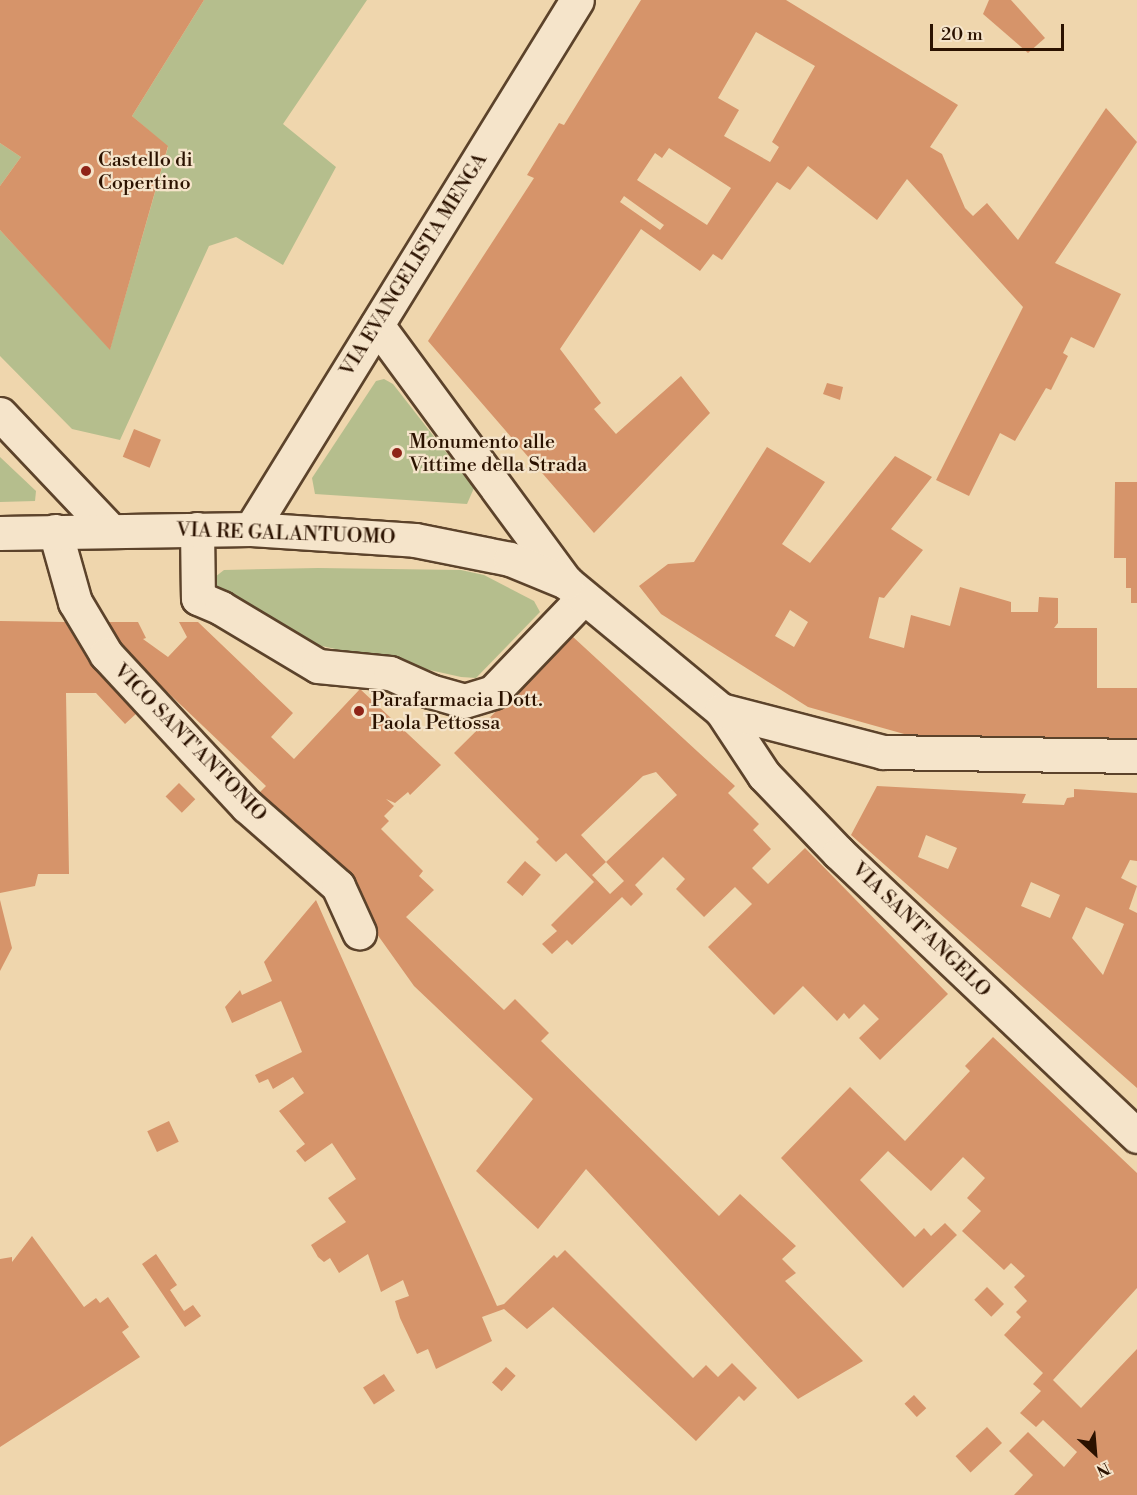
<!DOCTYPE html>
<style>
body{margin:0}
#map{position:relative;width:1137px;height:1495px;overflow:hidden;background:#efd6ad;font-family:"Libre Bodoni",serif}
div>[style]{position:absolute}
[style*='--x']{left:calc(var(--x)*1px);top:calc(var(--y)*1px);width:calc(var(--w)*1px);rotate:calc(var(--a)*1deg)}
.green>*{inset:0;background:#b5be8d}
.building>*{inset:0;background:#d6946a;transform-origin:0 0}
.roads{filter:drop-shadow(2px 0 #5c432b) drop-shadow(-2px 0 #5c432b) drop-shadow(0 2px #5c432b) drop-shadow(0 -2px #5c432b)}
.minor>*{height:33px;margin:-16.5px;padding:0 16.5px;transform-origin:16.5px;border-radius:16.5px;background:#f5e4ca}
.tertiary>*{height:33px;margin:-16.5px;padding:0 16.5px;transform-origin:16.5px;border-radius:16.5px;background:#f5e4ca}
.dots>*{width:16px;height:16px;translate:-50% -50%;box-sizing:border-box;border:3px solid #f5e4ca;border-radius:50%}
span{translate:-50% -50%;white-space:nowrap;text-align:center;line-height:1.15;-webkit-text-stroke:4.5px #f5e4ca;paint-order:stroke}
.poi-label{font-size:20px;color:#2b1200}
.left{translate:0 -50%;text-align:left}
.street-label{font-size:20px;color:#2b1200}
.north{position:absolute;left:1065px;top:1423px;width:60px;height:60px;-webkit-text-stroke:4px #f5e4ca;paint-order:stroke;rotate:154deg;font-size:16px;font-weight:700;line-height:24px;text-align:center;color:#2b1200}
.north::after{content:'';display:block;margin:auto;width:21px;height:27px;background:#2b1200;clip-path:polygon(50% 0,100% 100%,50% 72%,0 100%)}
.scale{position:absolute;left:930px;top:24px;width:134px;height:27px;box-sizing:border-box;border:3px solid #2b1200;border-top:0;padding-left:8px;font-size:18px;line-height:21px;white-space:nowrap;color:#2b1200;-webkit-text-stroke:4px #f5e4ca;paint-order:stroke}
</style>
<div id="map">
<div class="green">
<i style="clip-path:polygon(204px 0,367px 0,283px 124px,336px 167px,283px 265px,236px 237px,209px 246px,120px 440px,72px 429px,0 356px,0 230px,110px 349px,168px 147px,132px 116px)"></i>
<i style="clip-path:polygon(0 143px,21px 157px,0 186px)"></i>
<i style="clip-path:polygon(384px 379px,393px 384px,474px 488px,467px 504px,315px 494px,312px 478px,376px 381px)"></i>
<i style="clip-path:polygon(0 457px,36px 491px,35px 501px,0 502px)"></i>
<i style="clip-path:polygon(318px 568px,461px 570px,484px 575px,534px 601px,540px 612px,476px 678px,461px 677px,313px 644px,210px 588px,215px 577px,224px 570px)"></i>
</div>
<div class="building">
<i style="clip-path:polygon(0 0,204px 0,132px 116px,168px 146px,110px 350px,0 230px,0 186px,21px 157px,0 143px)"></i>
<i style="clip-path:polygon(evenodd,641px 0,786px 0,958px 105px,930px 147px,942px 154px,965px 208px,973px 216px,987px 203px,1018px 240px,1106px 108px,1137px 142px,1055px 263px,1121px 294px,1094px 348px,1071px 337px,1063px 353px,1068px 356px,1051px 390px,1046px 388px,1015px 441px,1000px 433px,969px 496px,936px 480px,1023px 307px,907px 179px,877px 220px,808px 166px,790px 190px,777px 182px,722px 260px,713px 254px,700px 271px,641px 229px,560px 349px,601px 403px,594px 409px,616px 434px,681px 376px,710px 413px,594px 533px,428px 341px,534px 178px,527px 175px,559px 123px,564px 125px,641px 0,756px 32px,815px 66px,772px 142px,779px 147px,770px 162px,724px 136px,739px 110px,718px 98px,756px 32px,641px 0,669px 148px,731px 188px,707px 225px,637px 180px,655px 153px,662px 158px,669px 148px,641px 0,624px 196px,664px 225px,660px 230px,620px 202px,624px 196px)"></i>
<i style="clip-path:polygon(989px 0,1011px 0,1045px 38px,1028px 53px,983px 14px)"></i>
<i style="clip-path:polygon(827px 383px,843px 387px,840px 400px,823px 394px)"></i>
<i style="left:134px;top:429px;width:29px;height:30px;rotate:22deg"></i>
<i style="clip-path:polygon(evenodd,767px 447px,825px 482px,782px 544px,810px 563px,895px 456px,932px 477px,891px 529px,923px 550px,884px 598px,879px 597px,869px 638px,904px 648px,911px 615px,950px 626px,960px 587px,1011px 602px,1011px 612px,1038px 612px,1039px 597px,1058px 598px,1058px 623px,1054px 628px,1097px 628px,1097px 688px,1137px 688px,1137px 739px,922px 739px,808px 707px,661px 614px,639px 586px,668px 564px,694px 562px,767px 447px,790px 610px,808px 622px,794px 647px,775px 636px,790px 610px)"></i>
<i style="clip-path:polygon(1115px 482px,1137px 482px,1137px 603px,1131px 603px,1131px 588px,1126px 588px,1126px 558px,1114px 558px)"></i>
<i style="clip-path:polygon(0 621px,65px 622px,88px 660px,138px 712px,125px 724px,96px 693px,66px 693px,69px 874px,38px 874px,35px 886px,0 893px)"></i>
<i style="clip-path:polygon(99px 622px,138px 622px,146px 638px,143px 639px,168px 657px,187px 637px,179px 622px,198px 622px,293px 713px,271px 737px,294px 759px,360px 689px,441px 765px,410px 795px,408px 792px,395px 803px,386px 799px,394px 806px,384px 816px,389px 821px,381px 829px,423px 871px,419px 876px,434px 890px,406px 917px,504px 1010px,515px 999px,549px 1033px,541px 1041px,719px 1216px,740px 1194px,796px 1246px,782px 1259px,796px 1273px,785px 1281px,863px 1361px,798px 1399px,586px 1169px,538px 1229px,476px 1171px,533px 1099px,414px 986px,337px 878px,255px 797px,266px 786px,98px 626px)"></i>
<i style="clip-path:polygon(evenodd,572px 636px,735px 786px,728px 793px,759px 824px,753px 830px,771px 849px,752px 868px,768px 884px,805px 848px,948px 994px,880px 1060px,859px 1038px,879px 1019px,864px 1004px,849px 1019px,844px 1013px,837px 1021px,803px 986px,774px 1015px,708px 947px,752px 904px,735px 887px,704px 917px,676px 889px,685px 879px,663px 857px,635px 885px,643px 894px,631px 906px,622px 897px,572px 945px,567px 940px,552px 954px,542px 944px,557px 931px,551px 925px,594px 882px,566px 853px,556px 862px,536px 842px,539px 839px,454px 753px,572px 636px,656px 772px,677px 795px,606px 862px,624px 881px,610px 894px,592px 875px,606px 862px,581px 835px,643px 776px,656px 772px)"></i>
<i style="left:179px;top:783px;width:23px;height:19px;rotate:45deg"></i>
<i style="clip-path:polygon(evenodd,877px 786px,1026px 794px,1022px 803px,1064px 805px,1067px 798px,1074px 797px,1074px 789px,1137px 793px,1137px 861px,1130px 860px,1121px 878px,1137px 886px,1129px 909px,1137px 913px,1137px 1088px,851px 835px,877px 786px,926px 835px,957px 848px,948px 869px,918px 857px,926px 835px,877px 786px,1031px 882px,1060px 895px,1050px 918px,1021px 906px,1031px 882px,877px 786px,1086px 907px,1124px 924px,1103px 975px,1072px 938px,1086px 907px)"></i>
<i style="left:525px;top:861px;width:21px;height:28px;rotate:41deg"></i>
<i style="clip-path:polygon(0 900px,12px 948px,0 971px)"></i>
<i style="clip-path:polygon(316px 900px,497px 1306px,504px 1304px,554px 1255px,557px 1258px,565px 1250px,693px 1378px,706px 1365px,718px 1377px,732px 1363px,757px 1388px,744px 1401px,739px 1396px,696px 1441px,553px 1307px,527px 1329px,504px 1309px,482px 1317px,492px 1341px,436px 1369px,428px 1349px,417px 1354px,400px 1318px,395px 1301px,409px 1296px,403px 1280px,381px 1292px,368px 1254px,339px 1273px,330px 1258px,324px 1262px,318px 1257px,311px 1245px,346px 1222px,328px 1198px,356px 1179px,332px 1143px,305px 1162px,296px 1151px,305px 1144px,279px 1111px,304px 1093px,293px 1077px,273px 1089px,268px 1079px,259px 1083px,255px 1075px,302px 1052px,281px 1001px,232px 1023px,225px 1007px,240px 990px,242px 995px,272px 981px,264px 962px)"></i>
<i style="clip-path:polygon(993px 1037px,1137px 1173px,1137px 1288px,1053px 1380px,1081px 1408px,1137px 1349px,1137px 1495px,1014px 1495px,1033px 1475px,1009px 1451px,1028px 1432px,1064px 1467px,1077px 1452px,1043px 1420px,1036px 1427px,1020px 1413px,1041px 1391px,1033px 1384px,1043px 1373px,1004px 1335px,1021px 1317px,1016px 1312px,1027px 1301px,1014px 1287px,1025px 1276px,1011px 1263px,1004px 1270px,962px 1231px,981px 1211px,967px 1198px,985px 1178px,963px 1157px,931px 1191px,888px 1151px,860px 1180px,915px 1237px,924px 1228px,931px 1236px,945px 1223px,957px 1235px,903px 1288px,781px 1158px,850px 1087px,905px 1141px,970px 1071px,965px 1066px)"></i>
<i style="left:169px;top:1121px;width:23px;height:24px;rotate:65deg"></i>
<i style="clip-path:polygon(32px 1236px,84px 1307px,96px 1298px,100px 1303px,108px 1297px,129px 1327px,122px 1332px,140px 1357px,0 1447px,0 1259px,12px 1257px,12px 1262px)"></i>
<i style="clip-path:polygon(156px 1254px,177px 1285px,170px 1290px,184px 1311px,193px 1305px,201px 1316px,185px 1327px,142px 1264px)"></i>
<i style="left:987px;top:1287px;width:24px;height:18px;rotate:45deg"></i>
<i style="left:506px;top:1367px;width:13px;height:21px;rotate:42deg"></i>
<i style="left:384px;top:1374px;width:20px;height:25px;rotate:57deg"></i>
<i style="left:914px;top:1395px;width:18px;height:13px;rotate:47deg"></i>
<i style="left:987px;top:1427px;width:22px;height:43px;rotate:47deg"></i>
</div>
<div class="roads">
<div class="minor">
<i style="--x:197;--y:529;--w:69;--a:89.2"></i>
<i style="--x:198;--y:598;--w:25;--a:23"></i>
<i style="--x:221;--y:608;--w:113;--a:30.9"></i>
<i style="--x:318;--y:666;--w:72;--a:5.6"></i>
<i style="--x:390;--y:673;--w:44;--a:24.2"></i>
<i style="--x:430;--y:691;--w:35;--a:16"></i>
<i style="--x:464;--y:701;--w:30;--a:-17"></i>
<i style="--x:493;--y:692;--w:130;--a:-46.2"></i>
<i style="--x:55;--y:531;--w:74;--a:74.3"></i>
<i style="--x:75;--y:602;--w:61;--a:59.2"></i>
<i style="--x:106;--y:654;--w:207;--a:47.2"></i>
<i style="--x:247;--y:806;--w:121;--a:41.3"></i>
<i style="--x:338;--y:886;--w:51;--a:65.5"></i>
<i style="--x:721;--y:710;--w:78;--a:56.5"></i>
<i style="--x:764;--y:775;--w:108;--a:46.1"></i>
<i style="--x:839;--y:853;--w:411;--a:43.5"></i>
</div>
<div class="tertiary">
<i style="--x:377;--y:325;--w:319;--a:53.7"></i>
<i style="--x:566;--y:582;--w:201;--a:39.6"></i>
<i style="--x:721;--y:710;--w:167;--a:14.5"></i>
<i style="--x:883;--y:752;--w:254;--a:0.9"></i>
<i style="--x:0;--y:414;--w:160;--a:46.5"></i>
<i style="--x:251;--y:529;--w:621;--a:-58.36"></i>
<i style="--x:0;--y:533;--w:251;--a:-0.9"></i>
<i style="--x:251;--y:529;--w:164;--a:3.8"></i>
<i style="--x:415;--y:540;--w:97;--a:11.3"></i>
<i style="--x:510;--y:559;--w:61;--a:22.3"></i>
</div>
</div>
<div class="dots">
<i style="left:86px;top:171px;background:#8f2418"></i>
<i style="left:397px;top:453px;background:#8f2418"></i>
<i style="left:359px;top:711px;background:#8f2418"></i>
</div>
<div class="poi-label">
<span class="left" style="left:98px;top:172px">Castello di<br>Copertino</span>
<span class="left" style="left:409px;top:454px">Monumento alle<br>Vittime della Strada</span>
<span class="left" style="left:371px;top:712px">Parafarmacia Dott.<br>Paola Pettossa</span>
</div>
<div class="street-label">
<span style="left:414px;top:265px;rotate:-58deg">VIA EVANGELISTA MENGA</span>
<span style="left:286px;top:534px;rotate:2deg">VIA RE GALANTUOMO</span>
<span style="left:190px;top:743px;rotate:46deg">VICO SANT'ANTONIO</span>
<span style="left:921px;top:930px;rotate:44deg">VIA SANT'ANGELO</span>
</div>
<div class="north">N</div>
<div class="scale">20 m</div>
</div>
